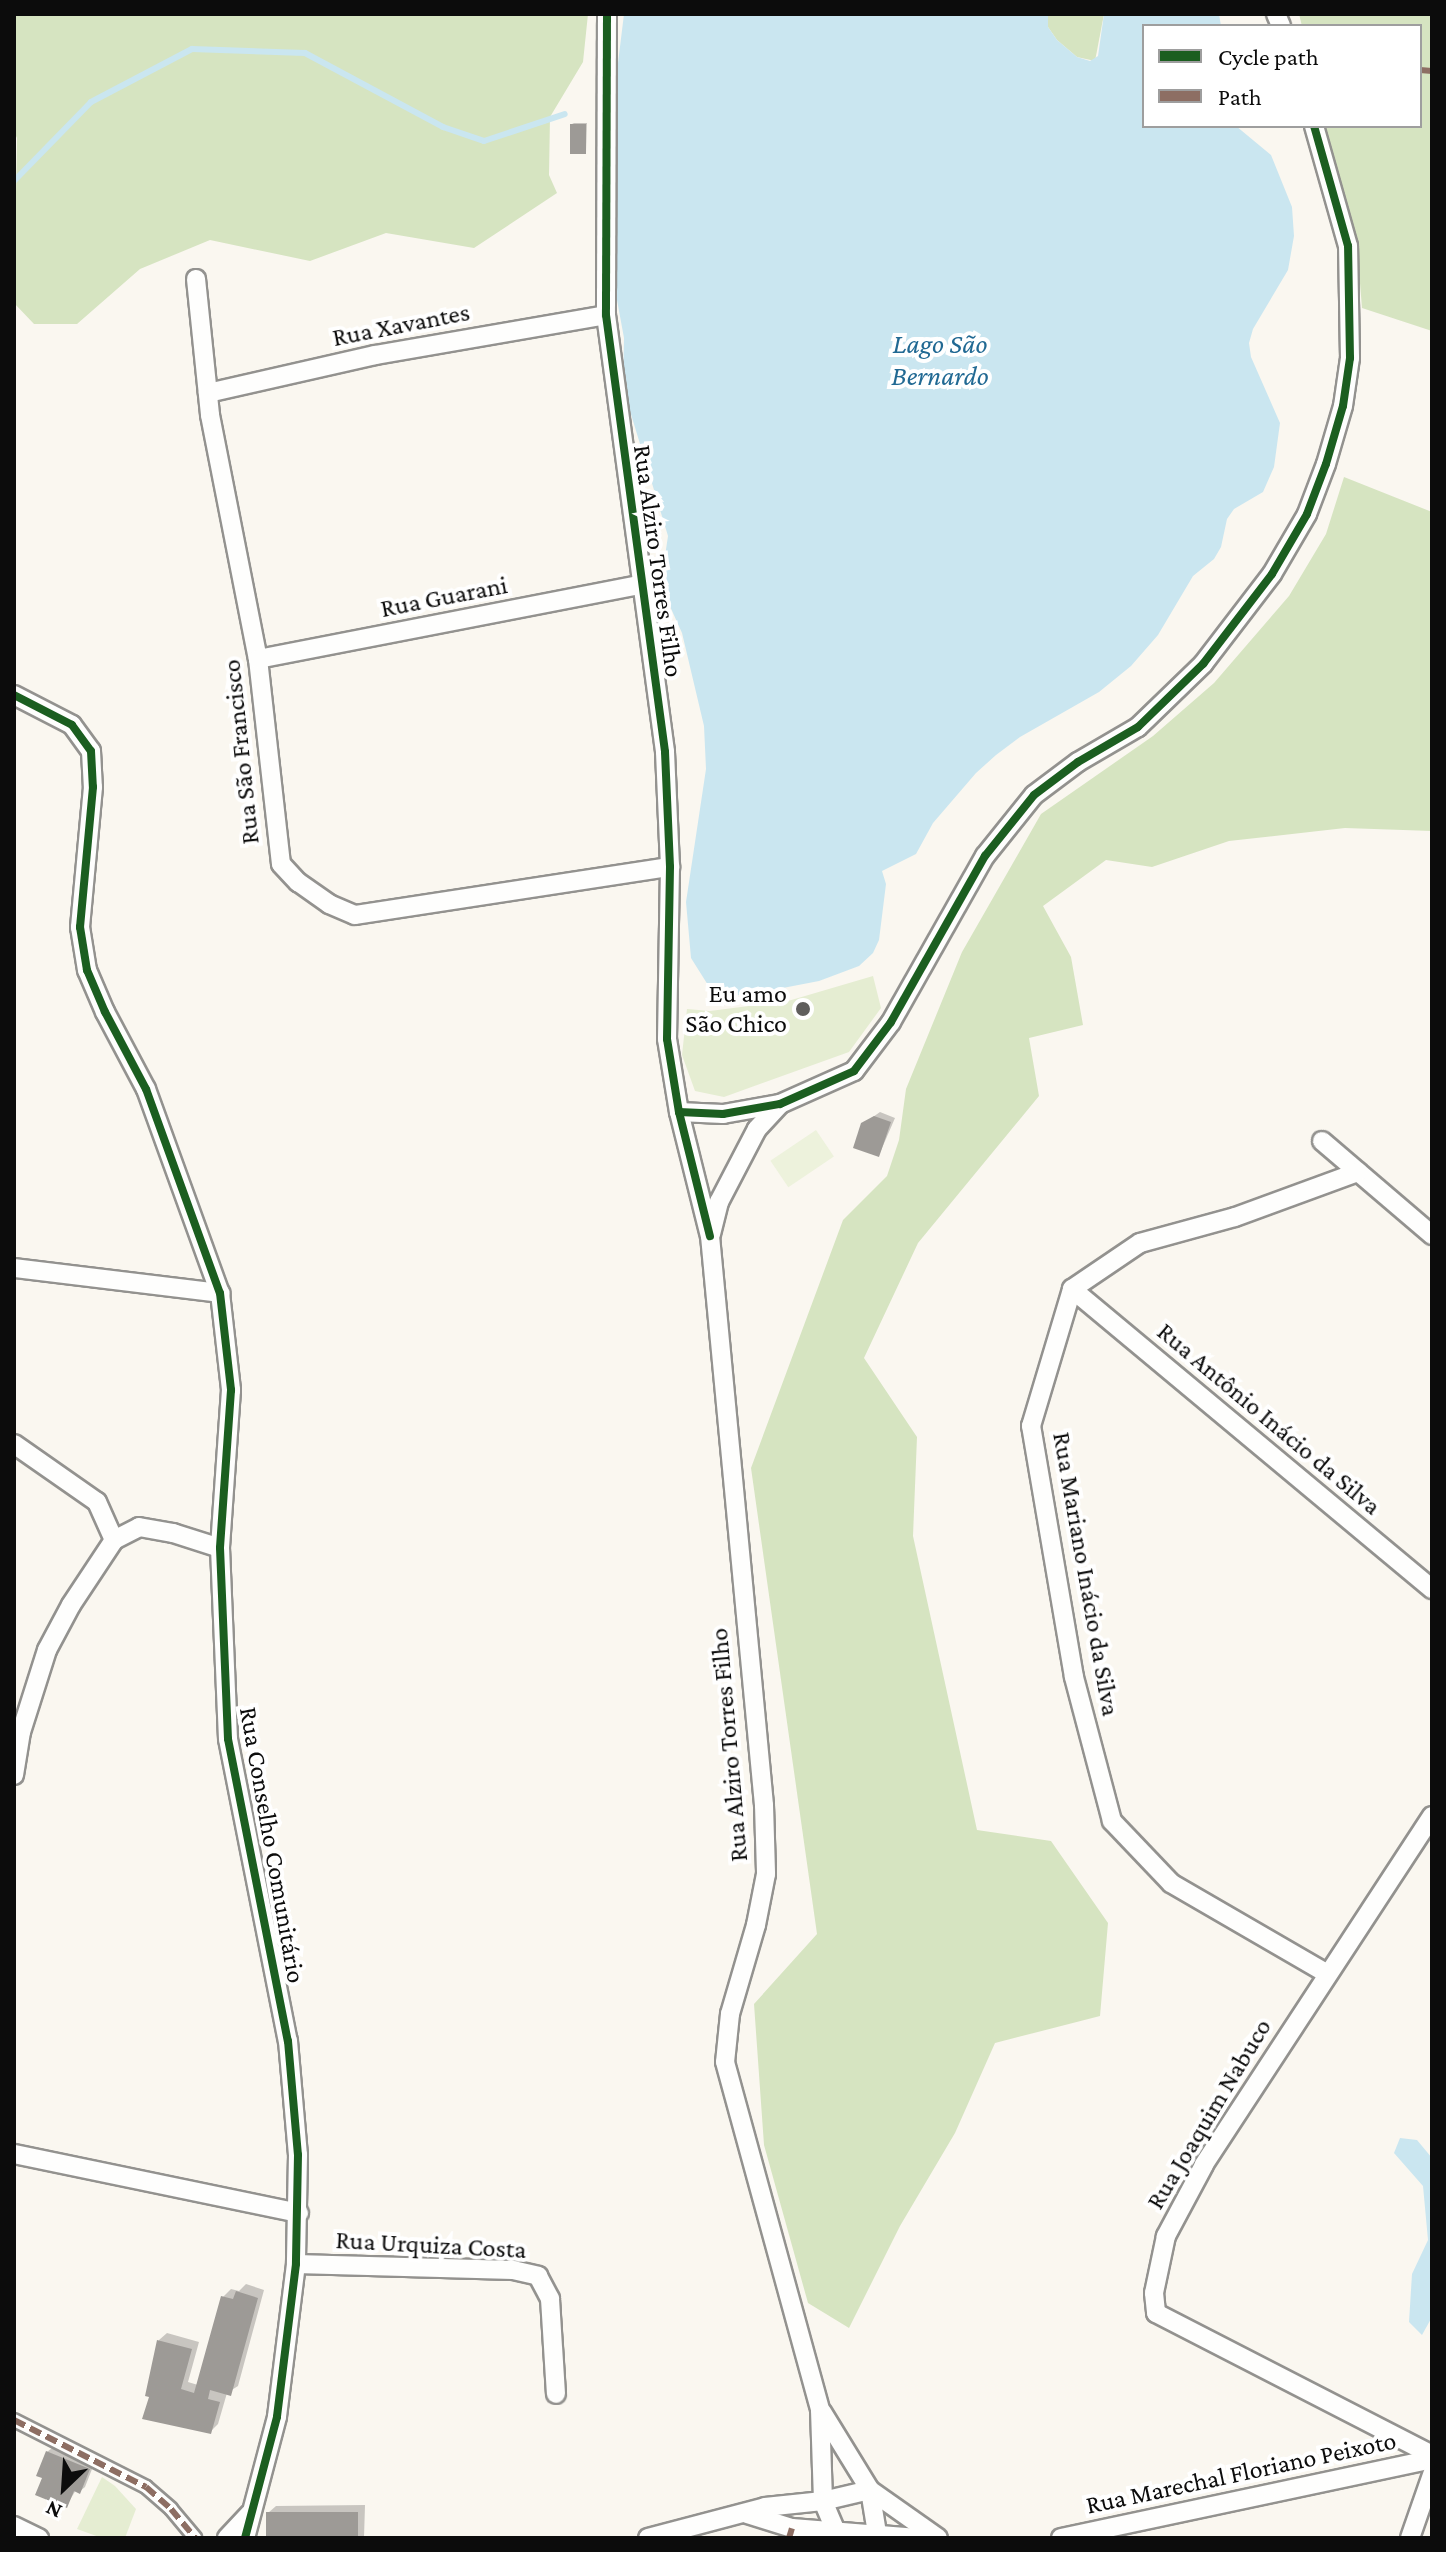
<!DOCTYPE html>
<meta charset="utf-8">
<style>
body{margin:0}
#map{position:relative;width:1446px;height:2552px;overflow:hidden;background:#faf7f0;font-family:"Crimson Pro",serif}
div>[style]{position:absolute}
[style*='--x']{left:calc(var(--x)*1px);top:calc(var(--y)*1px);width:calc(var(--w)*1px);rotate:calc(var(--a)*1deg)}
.green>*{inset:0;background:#e5edd2}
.forest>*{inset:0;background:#d6e4c1}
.pitch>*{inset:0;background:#edf2dc;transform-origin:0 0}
.water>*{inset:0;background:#cae6f0}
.shadow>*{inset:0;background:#0003}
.stream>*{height:6px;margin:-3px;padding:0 3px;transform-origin:3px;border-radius:3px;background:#cae6f0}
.building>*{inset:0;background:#9d9a96;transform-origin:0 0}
.roads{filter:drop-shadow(2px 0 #93928f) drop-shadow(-2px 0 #93928f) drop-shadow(0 2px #93928f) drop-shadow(0 -2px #93928f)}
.pedestrian>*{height:12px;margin:-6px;padding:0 6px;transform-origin:6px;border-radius:6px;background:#fefefd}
.minor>*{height:18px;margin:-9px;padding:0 9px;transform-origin:9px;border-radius:9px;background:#fefefd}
.quiet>*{height:6px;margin-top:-3px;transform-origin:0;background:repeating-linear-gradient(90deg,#8d6e63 0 12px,transparent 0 18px)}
.cycleway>*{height:8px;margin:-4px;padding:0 4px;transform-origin:4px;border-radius:4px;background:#1b5e20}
.dots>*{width:22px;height:22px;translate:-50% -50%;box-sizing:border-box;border:4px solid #fff;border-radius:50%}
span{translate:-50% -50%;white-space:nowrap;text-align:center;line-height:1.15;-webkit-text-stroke:8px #fff;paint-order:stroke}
.street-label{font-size:26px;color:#0c0c0c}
.poi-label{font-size:26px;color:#0c0c0c}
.right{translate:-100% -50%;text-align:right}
.water-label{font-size:28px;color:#216993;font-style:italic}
.frame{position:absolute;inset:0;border:16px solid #0c0c0c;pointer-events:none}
.legend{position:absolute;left:1142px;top:24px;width:280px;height:104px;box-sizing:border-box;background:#fff;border:2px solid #9e9e9e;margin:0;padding:10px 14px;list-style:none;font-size:24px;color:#0c0c0c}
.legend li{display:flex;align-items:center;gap:16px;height:40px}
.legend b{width:40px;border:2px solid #9e9e9e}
.north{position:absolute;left:24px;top:2448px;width:80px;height:80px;-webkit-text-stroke:6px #fff;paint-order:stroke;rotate:205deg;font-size:22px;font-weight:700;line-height:32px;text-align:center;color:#0c0c0c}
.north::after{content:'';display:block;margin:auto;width:28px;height:36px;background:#0c0c0c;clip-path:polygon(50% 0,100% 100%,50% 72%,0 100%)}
</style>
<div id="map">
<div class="green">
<i style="clip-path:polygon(873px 976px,881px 1008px,849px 1052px,724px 1097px,695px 1091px,682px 1055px,687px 1009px,710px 1011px,788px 1001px)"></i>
<i style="clip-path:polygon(102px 2477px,115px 2486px,136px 2509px,125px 2538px,102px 2538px,77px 2529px)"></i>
</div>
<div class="forest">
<i style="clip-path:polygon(14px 14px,588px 14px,583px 62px,550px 117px,549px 175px,557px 193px,474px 248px,386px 233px,310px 261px,210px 240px,140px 269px,77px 324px,34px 324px,14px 303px,17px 138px,14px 132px)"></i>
<i style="clip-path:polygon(1048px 14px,1104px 14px,1095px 61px,1077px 57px,1057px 40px,1048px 27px)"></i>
<i style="clip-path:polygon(1299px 14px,1432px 14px,1432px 331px,1362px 308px,1357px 246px,1325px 126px,1420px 126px,1420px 26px,1302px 26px)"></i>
<i style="clip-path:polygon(1344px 477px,1432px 512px,1432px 831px,1345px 828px,1229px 841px,1152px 867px,1106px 860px,1043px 906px,1071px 957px,1083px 1025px,1029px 1038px,1039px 1096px,918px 1243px,864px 1358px,917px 1437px,913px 1536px,977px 1830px,1051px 1841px,1108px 1923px,1100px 2016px,995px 2043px,955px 2133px,900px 2226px,849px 2328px,808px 2303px,764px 2145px,754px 2004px,817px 1934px,751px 1468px,843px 1220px,887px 1176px,899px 1140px,906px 1089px,962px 952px,1041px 814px,1153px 736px,1214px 683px,1289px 596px,1326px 534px)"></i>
</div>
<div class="pitch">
<i style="left:816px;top:1130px;width:32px;height:55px;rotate:56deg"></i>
</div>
<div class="water">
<i style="clip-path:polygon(624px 14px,1048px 14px,1048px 27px,1057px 40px,1077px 57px,1090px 61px,1098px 56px,1104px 14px,1219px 14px,1221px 26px,1144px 26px,1144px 126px,1236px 126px,1271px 155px,1292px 207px,1294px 236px,1288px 270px,1253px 329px,1249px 343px,1251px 357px,1280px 423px,1274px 467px,1263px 492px,1234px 509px,1227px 519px,1221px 547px,1214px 559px,1193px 576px,1158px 635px,1131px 666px,1099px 692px,1020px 737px,996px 755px,976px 773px,933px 823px,916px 854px,882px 871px,886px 884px,879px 940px,873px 953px,859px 966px,819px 981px,752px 994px,726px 996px,713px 993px,691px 958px,686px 902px,706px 769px,704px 726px,682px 633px,664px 593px,662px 576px,668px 536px,623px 388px,624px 338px,612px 273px,612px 112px)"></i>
<i style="clip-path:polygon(1400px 2138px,1417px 2140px,1432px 2158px,1432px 2317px,1422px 2335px,1409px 2322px,1412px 2274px,1428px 2240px,1423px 2186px,1394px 2153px)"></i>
</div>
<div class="shadow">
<i style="clip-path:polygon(574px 123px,587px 123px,586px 152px,572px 124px)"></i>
<i style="clip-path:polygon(880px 1112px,895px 1118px,879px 1155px,863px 1124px)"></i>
<i style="clip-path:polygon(246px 2284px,264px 2290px,238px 2386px,227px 2393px,218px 2424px,210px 2432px,147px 2395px,159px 2340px,167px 2333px,199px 2342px,188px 2382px,198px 2385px,223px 2297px,231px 2289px,239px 2291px)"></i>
<i style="clip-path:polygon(52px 2448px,94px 2464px,85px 2487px,80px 2491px,76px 2490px,66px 2506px,44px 2477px,47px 2452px)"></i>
<i style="clip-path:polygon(365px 2505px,364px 2538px,267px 2538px,268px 2513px,276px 2506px)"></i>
</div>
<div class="stream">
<i style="--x:14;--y:181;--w:110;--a:-45.7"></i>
<i style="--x:91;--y:102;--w:114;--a:-27.7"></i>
<i style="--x:192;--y:49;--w:113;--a:2"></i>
<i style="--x:305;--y:53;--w:157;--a:28.2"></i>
<i style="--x:443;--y:127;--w:43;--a:18.9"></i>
<i style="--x:484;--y:141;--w:85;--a:-18.4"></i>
</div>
<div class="building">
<i style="left:570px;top:124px;width:16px;height:30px"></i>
<i style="clip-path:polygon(874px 1116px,891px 1122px,879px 1157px,853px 1148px,861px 1123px)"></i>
<i style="clip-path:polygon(236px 2291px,258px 2298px,231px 2396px,210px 2390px,208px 2399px,220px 2402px,211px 2434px,142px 2419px,149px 2397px,145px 2396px,157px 2340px,192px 2349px,181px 2389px,194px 2393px,221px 2296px,233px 2299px)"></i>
<i style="clip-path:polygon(46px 2451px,90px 2469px,80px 2494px,74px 2491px,67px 2508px,35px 2495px,42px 2478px,36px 2476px)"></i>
<i style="left:266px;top:2512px;width:92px;height:26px"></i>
</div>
<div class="roads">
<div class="pedestrian">
<i style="--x:14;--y:2420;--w:148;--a:26.9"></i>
<i style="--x:146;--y:2487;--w:33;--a:41"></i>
<i style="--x:171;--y:2509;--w:38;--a:50"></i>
</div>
<div class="minor">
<i style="--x:607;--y:14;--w:301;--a:90.2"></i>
<i style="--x:606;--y:315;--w:441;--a:82.3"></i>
<i style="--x:665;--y:752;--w:115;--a:87.5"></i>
<i style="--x:670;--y:867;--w:172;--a:91"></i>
<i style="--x:667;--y:1039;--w:74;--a:80.7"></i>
<i style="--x:679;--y:1112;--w:128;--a:76"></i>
<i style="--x:710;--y:1236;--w:572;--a:84.58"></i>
<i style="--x:764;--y:1805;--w:69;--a:88.3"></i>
<i style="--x:766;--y:1874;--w:52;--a:101.1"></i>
<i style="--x:756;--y:1925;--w:93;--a:106.3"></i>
<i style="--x:730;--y:2014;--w:48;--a:95.9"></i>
<i style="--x:725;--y:2062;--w:361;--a:74.7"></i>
<i style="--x:820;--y:2410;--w:91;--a:88.1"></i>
<i style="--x:823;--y:2501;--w:30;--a:67"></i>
<i style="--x:1276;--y:14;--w:13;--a:67"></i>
<i style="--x:196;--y:279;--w:137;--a:84.1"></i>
<i style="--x:210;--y:415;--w:249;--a:78.9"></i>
<i style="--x:258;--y:659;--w:206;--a:83.6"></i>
<i style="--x:281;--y:864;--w:25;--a:47"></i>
<i style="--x:298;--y:882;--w:38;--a:35"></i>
<i style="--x:329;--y:904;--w:28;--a:23"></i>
<i style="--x:355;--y:915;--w:319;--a:-8.7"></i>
<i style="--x:208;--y:393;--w:171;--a:-12.8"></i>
<i style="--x:375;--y:355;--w:234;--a:-9.8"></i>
<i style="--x:258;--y:659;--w:389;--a:-11"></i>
<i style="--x:14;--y:695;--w:65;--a:27.3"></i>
<i style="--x:72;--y:725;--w:32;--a:54"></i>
<i style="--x:91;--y:751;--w:36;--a:87"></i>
<i style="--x:93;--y:787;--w:141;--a:95.3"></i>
<i style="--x:80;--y:927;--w:44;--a:80.8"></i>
<i style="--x:87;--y:970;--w:46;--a:66.8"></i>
<i style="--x:105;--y:1012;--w:87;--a:62"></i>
<i style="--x:146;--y:1089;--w:217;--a:70.1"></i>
<i style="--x:220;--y:1293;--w:98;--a:83.5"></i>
<i style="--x:231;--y:1390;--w:158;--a:94"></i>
<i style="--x:220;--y:1548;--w:191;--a:87.6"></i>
<i style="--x:228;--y:1739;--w:308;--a:78.8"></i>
<i style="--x:288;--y:2041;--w:114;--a:85"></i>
<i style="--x:298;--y:2155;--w:109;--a:91.1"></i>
<i style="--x:296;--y:2264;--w:154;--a:97.1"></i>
<i style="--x:277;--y:2417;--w:125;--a:104.8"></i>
<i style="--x:679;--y:1112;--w:44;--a:2.6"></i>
<i style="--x:723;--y:1114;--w:58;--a:-10"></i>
<i style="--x:780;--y:1104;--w:81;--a:-24"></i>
<i style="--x:854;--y:1071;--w:61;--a:-52.9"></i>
<i style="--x:891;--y:1022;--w:191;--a:-60.5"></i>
<i style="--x:985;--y:856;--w:78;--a:-51.2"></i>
<i style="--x:1034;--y:795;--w:55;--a:-36.9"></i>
<i style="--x:1078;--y:762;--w:69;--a:-30.3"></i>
<i style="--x:1138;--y:727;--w:91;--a:-44.1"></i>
<i style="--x:1203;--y:664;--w:113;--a:-52.5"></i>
<i style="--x:1272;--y:574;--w:69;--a:-59.7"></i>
<i style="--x:1307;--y:514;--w:53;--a:-69.2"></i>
<i style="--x:1326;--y:464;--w:60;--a:-73.7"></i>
<i style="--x:1343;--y:406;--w:49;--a:-81.7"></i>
<i style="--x:1350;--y:358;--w:112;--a:-91"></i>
<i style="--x:1348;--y:246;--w:125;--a:-105.8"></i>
<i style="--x:1322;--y:1141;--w:145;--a:40.5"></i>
<i style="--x:711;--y:1234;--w:33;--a:-76"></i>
<i style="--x:719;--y:1202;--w:82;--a:-62.5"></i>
<i style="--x:757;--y:1129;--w:34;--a:-47"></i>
<i style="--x:14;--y:1268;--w:208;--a:6.9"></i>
<i style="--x:1072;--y:1289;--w:469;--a:39.8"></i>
<i style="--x:14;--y:1444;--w:101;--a:34.9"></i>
<i style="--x:97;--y:1502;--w:42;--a:65.9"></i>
<i style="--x:14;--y:1775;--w:44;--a:-80.8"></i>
<i style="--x:21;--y:1732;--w:86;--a:-72.4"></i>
<i style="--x:47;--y:1650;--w:51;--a:-61.9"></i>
<i style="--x:71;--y:1605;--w:78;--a:-56.5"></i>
<i style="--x:114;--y:1540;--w:28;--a:-27"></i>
<i style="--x:139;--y:1527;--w:35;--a:10"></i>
<i style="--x:173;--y:1533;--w:49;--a:17.7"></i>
<i style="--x:1432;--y:1816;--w:417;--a:123.2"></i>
<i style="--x:1204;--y:2165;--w:81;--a:118.2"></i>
<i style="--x:1166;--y:2236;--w:58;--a:101.9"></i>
<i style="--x:1154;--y:2293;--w:20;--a:84"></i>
<i style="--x:1156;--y:2313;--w:310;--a:27.2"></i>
<i style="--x:1326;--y:1973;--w:179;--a:-149.9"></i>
<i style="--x:1171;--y:1883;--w:86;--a:-133.6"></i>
<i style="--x:1112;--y:1821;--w:149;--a:-104.8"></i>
<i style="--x:1074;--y:1677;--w:255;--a:-99.7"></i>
<i style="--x:1031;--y:1426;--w:143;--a:-73.3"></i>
<i style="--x:1072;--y:1289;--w:82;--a:-34.1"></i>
<i style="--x:1140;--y:1243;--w:98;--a:-15.3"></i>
<i style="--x:1235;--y:1217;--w:131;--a:-20.1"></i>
<i style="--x:14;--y:2154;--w:291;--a:11.7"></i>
<i style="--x:296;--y:2264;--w:217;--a:1.6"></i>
<i style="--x:513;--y:2270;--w:26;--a:13"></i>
<i style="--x:538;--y:2276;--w:26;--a:62"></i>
<i style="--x:550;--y:2299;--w:95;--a:86.4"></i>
<i style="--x:822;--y:2412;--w:92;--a:58.4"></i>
<i style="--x:870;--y:2490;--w:44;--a:80.8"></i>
<i style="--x:747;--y:2514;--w:47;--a:17.3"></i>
<i style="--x:792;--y:2528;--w:126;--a:4.5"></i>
<i style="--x:14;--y:2526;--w:28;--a:26"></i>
<i style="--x:227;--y:2538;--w:33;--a:-47"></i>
<i style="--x:648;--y:2538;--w:121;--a:-14.8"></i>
<i style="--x:765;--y:2507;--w:58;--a:-5.9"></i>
<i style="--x:823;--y:2501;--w:48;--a:-13.2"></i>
<i style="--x:870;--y:2490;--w:83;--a:35.2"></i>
<i style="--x:1061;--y:2538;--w:379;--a:-12"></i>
<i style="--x:1410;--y:2538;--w:67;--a:-70.8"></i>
</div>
</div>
<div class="quiet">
<i style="--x:1420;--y:70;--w:12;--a:5"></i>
<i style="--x:14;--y:2420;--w:148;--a:26.9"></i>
<i style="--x:146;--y:2487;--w:33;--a:41"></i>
<i style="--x:171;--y:2509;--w:38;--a:50"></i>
<i style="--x:789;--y:2538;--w:10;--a:-73"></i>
</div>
<div class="cycleway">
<i style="--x:607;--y:14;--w:301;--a:90.2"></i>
<i style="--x:606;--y:315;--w:441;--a:82.3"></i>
<i style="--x:665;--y:752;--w:115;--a:87.5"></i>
<i style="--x:670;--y:867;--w:172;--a:91"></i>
<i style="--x:667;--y:1039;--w:74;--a:80.7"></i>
<i style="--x:679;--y:1112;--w:128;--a:76"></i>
<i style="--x:14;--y:695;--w:65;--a:27.3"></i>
<i style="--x:72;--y:725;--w:32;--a:54"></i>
<i style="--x:91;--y:751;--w:36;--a:87"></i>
<i style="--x:93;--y:787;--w:141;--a:95.3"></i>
<i style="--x:80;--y:927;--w:44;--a:80.8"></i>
<i style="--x:87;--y:970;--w:46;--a:66.8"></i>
<i style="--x:105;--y:1012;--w:87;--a:62"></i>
<i style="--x:146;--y:1089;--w:217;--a:70.1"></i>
<i style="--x:220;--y:1293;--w:98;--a:83.5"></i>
<i style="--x:231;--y:1390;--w:158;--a:94"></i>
<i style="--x:220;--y:1548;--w:191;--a:87.6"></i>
<i style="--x:228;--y:1739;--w:308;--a:78.8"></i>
<i style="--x:288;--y:2041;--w:114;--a:85"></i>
<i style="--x:298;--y:2155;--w:109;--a:91.1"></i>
<i style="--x:296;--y:2264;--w:154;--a:97.1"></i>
<i style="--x:277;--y:2417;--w:125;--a:104.8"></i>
<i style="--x:679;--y:1112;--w:44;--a:2.6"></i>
<i style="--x:723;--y:1114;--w:58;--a:-10"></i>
<i style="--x:780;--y:1104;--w:81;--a:-24"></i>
<i style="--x:854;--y:1071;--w:61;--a:-52.9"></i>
<i style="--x:891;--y:1022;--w:191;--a:-60.5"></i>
<i style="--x:985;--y:856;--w:78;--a:-51.2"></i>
<i style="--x:1034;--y:795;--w:55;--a:-36.9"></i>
<i style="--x:1078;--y:762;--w:69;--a:-30.3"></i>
<i style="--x:1138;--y:727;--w:91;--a:-44.1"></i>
<i style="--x:1203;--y:664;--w:113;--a:-52.5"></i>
<i style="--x:1272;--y:574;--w:69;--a:-59.7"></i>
<i style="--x:1307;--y:514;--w:53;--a:-69.2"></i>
<i style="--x:1326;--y:464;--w:60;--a:-73.7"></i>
<i style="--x:1343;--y:406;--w:49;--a:-81.7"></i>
<i style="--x:1350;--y:358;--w:112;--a:-91"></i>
<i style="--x:1348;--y:246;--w:125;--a:-105.8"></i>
</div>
<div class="dots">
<i style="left:803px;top:1009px;background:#5f5e5c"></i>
</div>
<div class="street-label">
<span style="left:401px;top:325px;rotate:-11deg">Rua Xavantes</span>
<span style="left:658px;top:561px;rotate:82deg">Rua Alziro Torres Filho</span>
<span style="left:444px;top:597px;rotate:-11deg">Rua Guarani</span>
<span style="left:241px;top:752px;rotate:-96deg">Rua São Francisco</span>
<span style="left:1269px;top:1419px;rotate:40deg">Rua Antônio Inácio da Silva</span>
<span style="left:1086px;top:1574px;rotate:80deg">Rua Mariano Inácio da Silva</span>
<span style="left:729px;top:1745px;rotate:-95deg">Rua Alziro Torres Filho</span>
<span style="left:272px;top:1845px;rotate:80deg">Rua Conselho Comunitário</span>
<span style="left:1209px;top:2114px;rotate:-59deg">Rua Joaquim Nabuco</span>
<span style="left:431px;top:2245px;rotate:3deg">Rua Urquiza Costa</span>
<span style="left:1241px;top:2473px;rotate:-12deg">Rua Marechal Floriano Peixoto</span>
</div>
<div class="poi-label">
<span class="right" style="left:787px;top:1009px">Eu amo<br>São Chico</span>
</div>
<div class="water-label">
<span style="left:940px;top:360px">Lago São<br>Bernardo</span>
</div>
<div class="frame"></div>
<ul class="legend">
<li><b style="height:10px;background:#1b5e20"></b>Cycle path</li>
<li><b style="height:10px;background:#8d6e63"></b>Path</li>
</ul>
<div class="north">N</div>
</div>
